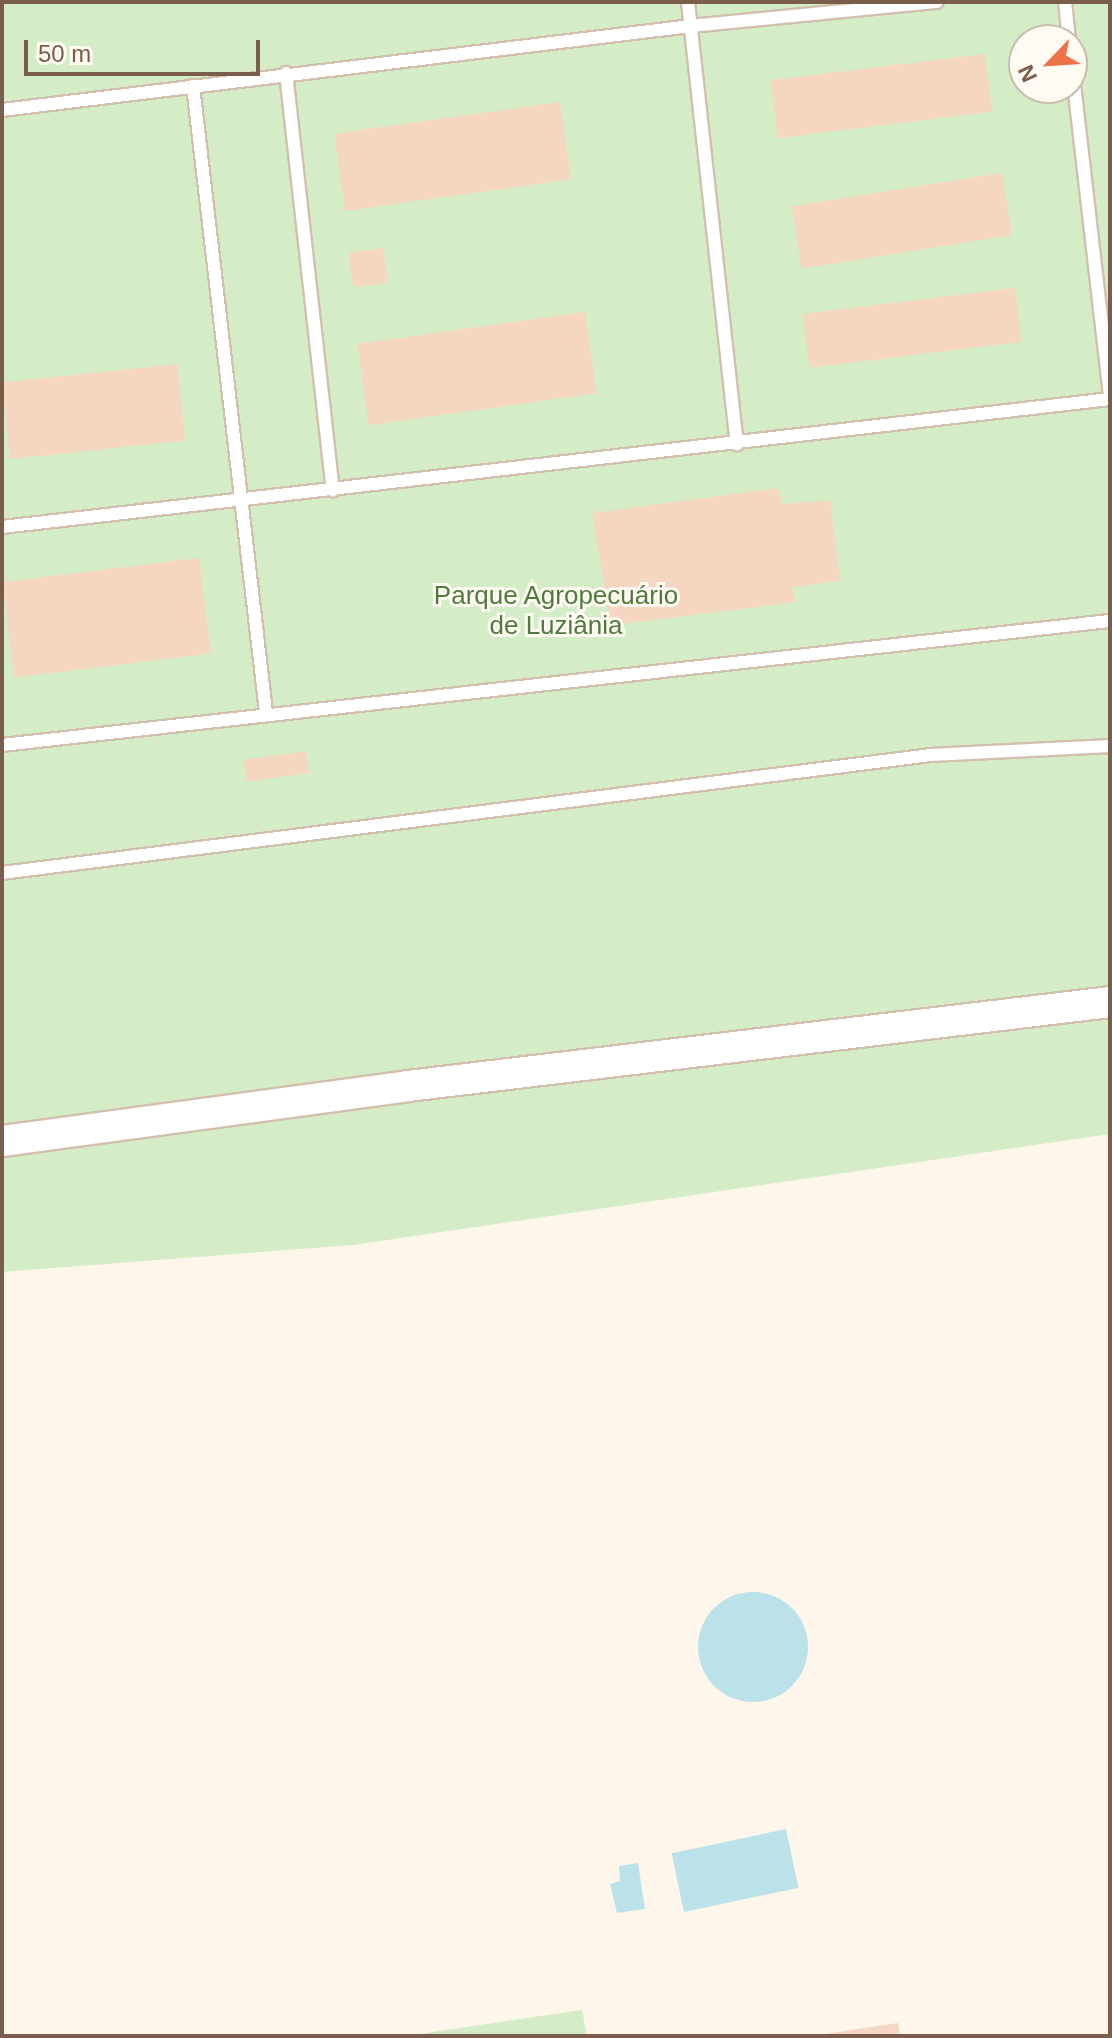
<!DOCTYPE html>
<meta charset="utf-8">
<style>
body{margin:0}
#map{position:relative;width:1112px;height:2038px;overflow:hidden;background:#fef6ea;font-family:Arial,sans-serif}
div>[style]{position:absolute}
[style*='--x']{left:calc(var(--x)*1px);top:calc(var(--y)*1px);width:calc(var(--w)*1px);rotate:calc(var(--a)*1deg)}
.green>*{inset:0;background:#d5edc7}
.water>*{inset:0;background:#bce2e9;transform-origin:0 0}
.round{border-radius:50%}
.building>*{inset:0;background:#f5d6c0;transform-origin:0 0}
.roads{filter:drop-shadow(2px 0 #d2bfae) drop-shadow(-2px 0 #d2bfae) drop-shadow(0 2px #d2bfae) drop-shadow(0 -2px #d2bfae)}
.service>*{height:12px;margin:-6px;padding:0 6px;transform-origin:6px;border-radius:6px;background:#fff}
.tertiary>*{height:30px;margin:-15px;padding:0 15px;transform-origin:15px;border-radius:15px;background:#fff}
span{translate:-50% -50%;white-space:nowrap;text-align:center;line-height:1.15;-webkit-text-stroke:6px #fffaf2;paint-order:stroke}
.park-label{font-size:26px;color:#4f7b3f}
.frame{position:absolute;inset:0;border:4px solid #7b5d4b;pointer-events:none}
.north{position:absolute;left:1008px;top:24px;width:80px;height:80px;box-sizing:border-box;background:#fffaf2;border:2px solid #cabbaf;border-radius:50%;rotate:245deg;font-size:22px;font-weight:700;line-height:32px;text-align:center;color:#7b5d4b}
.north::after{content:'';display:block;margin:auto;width:28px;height:36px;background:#ed724a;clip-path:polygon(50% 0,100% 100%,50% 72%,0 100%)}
.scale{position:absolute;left:24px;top:40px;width:236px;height:36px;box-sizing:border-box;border:4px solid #7b5d4b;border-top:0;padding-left:10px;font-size:24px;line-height:28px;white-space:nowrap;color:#7b5d4b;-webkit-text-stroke:6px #fffaf2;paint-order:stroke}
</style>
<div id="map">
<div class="green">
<i style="clip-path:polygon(evenodd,2px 2px,1110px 2px,1110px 1134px,353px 1245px,2px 1272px,2px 2px,1024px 40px,1072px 40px,1072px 88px,1024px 88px,1024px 40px)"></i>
<i style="clip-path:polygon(582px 2010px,587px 2036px,405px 2036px)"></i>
</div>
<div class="water">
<i class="round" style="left:698px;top:1592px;width:110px;height:110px"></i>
<i style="left:786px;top:1829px;width:60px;height:117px;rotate:78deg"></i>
<i style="clip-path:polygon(638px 1863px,645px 1909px,617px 1913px,610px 1884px,620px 1881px,619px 1866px)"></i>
</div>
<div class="building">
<i style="left:985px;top:54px;width:58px;height:216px;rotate:83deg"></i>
<i style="left:560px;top:102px;width:78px;height:228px;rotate:82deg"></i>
<i style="left:1002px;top:173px;width:63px;height:213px;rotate:81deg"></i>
<i style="left:383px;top:248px;width:35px;height:35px;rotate:82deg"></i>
<i style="left:1015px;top:288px;width:54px;height:214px;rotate:83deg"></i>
<i style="left:585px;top:312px;width:82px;height:230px;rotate:82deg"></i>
<i style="left:177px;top:364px;width:77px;height:176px;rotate:84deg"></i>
<i style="clip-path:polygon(778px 488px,782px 504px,830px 500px,840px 581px,792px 587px,796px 602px,611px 625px,592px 513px)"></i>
<i style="left:199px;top:558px;width:96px;height:198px;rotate:83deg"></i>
<i style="left:306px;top:751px;width:22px;height:63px;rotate:82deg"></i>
<i style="clip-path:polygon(898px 2023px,900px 2036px,825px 2036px,825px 2034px)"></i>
</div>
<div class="roads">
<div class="service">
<i style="--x:688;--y:2;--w:445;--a:83.7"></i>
<i style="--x:1065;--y:2;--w:38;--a:84"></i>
<i style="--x:1072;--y:67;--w:331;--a:83.4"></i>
<i style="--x:286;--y:73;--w:420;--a:83.6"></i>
<i style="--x:193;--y:86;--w:630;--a:83.35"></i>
<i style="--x:2;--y:110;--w:694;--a:-6.95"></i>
<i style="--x:691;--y:26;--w:247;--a:-5.6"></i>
<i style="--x:2;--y:527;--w:1115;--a:-6.59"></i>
<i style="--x:2;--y:745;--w:1115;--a:-6.39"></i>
<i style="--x:2;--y:873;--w:936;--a:-7.24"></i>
<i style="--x:931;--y:755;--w:179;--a:-2.9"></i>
</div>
<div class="tertiary">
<i style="--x:2;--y:1141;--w:410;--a:-7.7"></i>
<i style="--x:408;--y:1086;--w:707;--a:-6.82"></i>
</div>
</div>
<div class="park-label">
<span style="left:556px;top:611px">Parque Agropecuário<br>de Luziânia</span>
</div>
<div class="frame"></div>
<div class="north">N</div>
<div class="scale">50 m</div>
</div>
